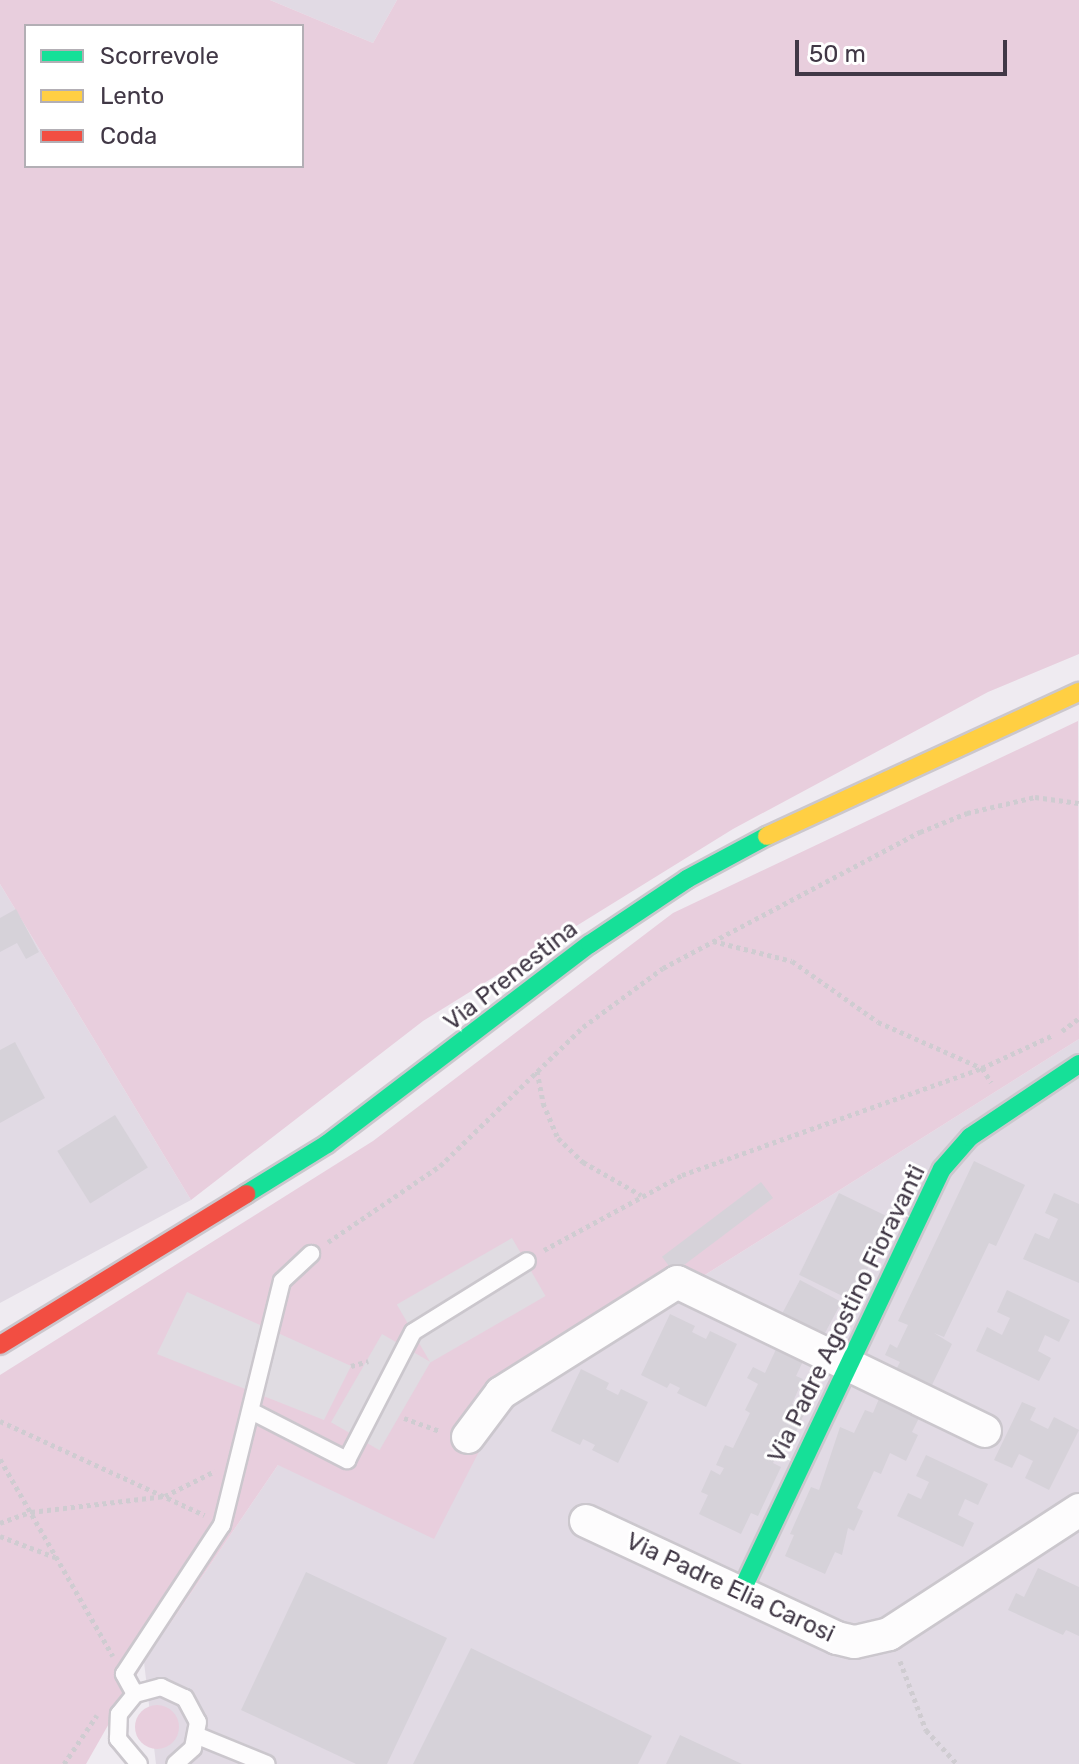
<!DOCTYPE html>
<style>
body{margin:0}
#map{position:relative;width:1079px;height:1764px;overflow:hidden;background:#efebf1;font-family:Rubik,sans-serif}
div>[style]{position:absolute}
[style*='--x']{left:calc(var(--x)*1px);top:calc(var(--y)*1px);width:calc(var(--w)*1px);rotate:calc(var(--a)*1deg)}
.residential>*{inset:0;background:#e1dae4}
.green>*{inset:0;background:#e8cedd}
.round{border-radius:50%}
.parking>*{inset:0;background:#e0dce2;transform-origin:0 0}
.building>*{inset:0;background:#d6d2d9;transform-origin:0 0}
.path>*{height:5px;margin-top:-2.5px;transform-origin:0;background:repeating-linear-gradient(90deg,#cfccd1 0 4px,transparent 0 8px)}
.roads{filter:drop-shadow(2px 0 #cbc7cd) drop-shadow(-2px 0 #cbc7cd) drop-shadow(0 2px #cbc7cd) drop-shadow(0 -2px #cbc7cd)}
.lane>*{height:16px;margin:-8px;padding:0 8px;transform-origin:8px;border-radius:8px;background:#fdfcfd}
.street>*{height:32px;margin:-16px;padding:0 16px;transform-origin:16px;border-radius:16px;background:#fdfcfd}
.fast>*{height:18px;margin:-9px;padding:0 9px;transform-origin:9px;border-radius:9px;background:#16e098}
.slow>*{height:18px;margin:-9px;padding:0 9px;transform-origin:9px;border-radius:9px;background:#ffcf43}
.jam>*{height:18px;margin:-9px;padding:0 9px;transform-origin:9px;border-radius:9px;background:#f24e42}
span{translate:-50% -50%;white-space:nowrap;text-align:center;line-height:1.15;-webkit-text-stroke:6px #fff;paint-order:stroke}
.street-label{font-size:24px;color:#413846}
.legend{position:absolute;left:24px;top:24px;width:280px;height:144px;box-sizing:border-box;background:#fff;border:2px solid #b3afb5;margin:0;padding:10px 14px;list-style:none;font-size:24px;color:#413846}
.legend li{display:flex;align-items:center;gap:16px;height:40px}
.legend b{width:40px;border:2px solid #b3afb5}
.scale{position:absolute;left:795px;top:40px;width:212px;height:36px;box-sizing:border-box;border:4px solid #413846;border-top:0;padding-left:10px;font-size:24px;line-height:28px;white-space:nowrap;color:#413846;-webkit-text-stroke:6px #fff;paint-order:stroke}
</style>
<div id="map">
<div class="residential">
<i style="clip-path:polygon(270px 0,397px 0,373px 43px)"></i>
<i style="clip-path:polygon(0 884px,191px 1200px,0 1303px)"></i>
<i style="clip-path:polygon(1079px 1039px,1079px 1764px,156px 1764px,144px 1662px,278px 1465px,505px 1401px)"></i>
</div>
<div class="green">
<i style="clip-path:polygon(evenodd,0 0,270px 0,373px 43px,397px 0,1079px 0,1079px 654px,988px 692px,733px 829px,423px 1021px,191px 1200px,0 884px,0 0,26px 26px,302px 26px,302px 166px,26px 166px,26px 26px)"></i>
<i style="clip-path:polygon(1078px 721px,1079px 1039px,505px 1401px,434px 1539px,278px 1465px,144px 1662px,86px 1764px,0 1764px,0 1375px,373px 1141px,673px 913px)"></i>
<i class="round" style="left:135px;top:1705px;width:44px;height:44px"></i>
</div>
<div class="parking">
<i style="left:512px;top:1238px;width:67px;height:133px;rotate:60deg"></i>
<i style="clip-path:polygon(187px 1292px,351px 1366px,324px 1420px,157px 1354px)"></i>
<i style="left:382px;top:1334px;width:56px;height:102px;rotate:30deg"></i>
</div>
<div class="building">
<i style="clip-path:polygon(16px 909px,39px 952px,26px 959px,17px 943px,0 952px,0 918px)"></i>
<i style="clip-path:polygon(15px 1042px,45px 1098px,0 1123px,0 1050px)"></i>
<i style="left:115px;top:1115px;width:62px;height:68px;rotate:58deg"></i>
<i style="clip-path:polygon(974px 1161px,1025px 1185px,996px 1246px,989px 1243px,944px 1337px,934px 1333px,952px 1344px,931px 1387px,896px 1370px,900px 1362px,885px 1355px,890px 1344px,897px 1348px,908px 1325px,898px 1321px)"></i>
<i style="left:761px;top:1182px;width:20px;height:124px;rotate:53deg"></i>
<i style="left:839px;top:1193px;width:59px;height:91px;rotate:26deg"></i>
<i style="clip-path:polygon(1054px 1193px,1079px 1204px,1079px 1283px,1023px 1259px,1035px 1233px,1049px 1239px,1058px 1219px,1045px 1213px)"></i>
<i style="left:800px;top:1280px;width:47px;height:38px;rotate:28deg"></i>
<i style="clip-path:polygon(1007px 1290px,1070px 1320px,1059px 1342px,1045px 1335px,1038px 1351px,1051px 1358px,1039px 1381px,976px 1351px,987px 1327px,1002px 1335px,1010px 1318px,997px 1312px)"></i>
<i style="clip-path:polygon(670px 1314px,695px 1326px,692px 1332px,706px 1339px,710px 1331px,737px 1344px,706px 1407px,677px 1393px,680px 1388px,670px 1383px,667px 1388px,641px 1375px)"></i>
<i style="clip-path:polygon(778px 1345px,805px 1357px,796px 1376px,803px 1379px,792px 1404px,806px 1410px,795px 1434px,788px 1431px,773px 1463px,781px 1467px,758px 1516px,751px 1513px,741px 1534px,699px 1514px,708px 1495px,701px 1492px,711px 1470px,720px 1475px,724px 1468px,716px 1465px,725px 1445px,733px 1448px,750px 1413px,745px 1410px,758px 1384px,747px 1378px,753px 1367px,765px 1373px)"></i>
<i style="clip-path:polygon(581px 1369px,609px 1383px,606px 1389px,618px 1395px,621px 1389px,648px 1402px,618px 1463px,592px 1450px,595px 1445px,583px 1439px,580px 1445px,551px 1431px)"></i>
<i style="clip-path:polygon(881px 1394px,922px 1412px,912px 1432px,918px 1435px,906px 1461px,890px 1453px,881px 1474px,874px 1471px,857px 1508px,863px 1511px,854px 1531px,848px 1528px,842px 1555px,835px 1552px,825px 1574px,785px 1556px,794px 1535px,790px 1534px,811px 1487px,819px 1490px,840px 1427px,854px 1433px,865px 1410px,873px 1413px)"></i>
<i style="clip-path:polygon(1022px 1402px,1036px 1408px,1030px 1420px,1048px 1429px,1054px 1417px,1079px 1430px,1049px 1490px,1025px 1478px,1033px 1461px,1019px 1454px,1012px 1468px,994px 1460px)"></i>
<i style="clip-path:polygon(926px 1455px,988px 1484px,978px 1505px,965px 1499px,958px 1515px,974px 1523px,963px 1547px,897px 1516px,908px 1493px,921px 1499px,929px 1482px,916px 1476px)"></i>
<i style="clip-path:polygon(1038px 1568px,1079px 1587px,1079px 1636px,1066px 1630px,1063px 1635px,1008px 1610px,1016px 1593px,1024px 1597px)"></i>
<i style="clip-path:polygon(306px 1572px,447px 1638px,387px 1764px,356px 1764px,241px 1710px)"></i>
<i style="clip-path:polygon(471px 1648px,652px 1736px,638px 1764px,413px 1764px)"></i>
<i style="clip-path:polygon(680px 1735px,742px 1764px,666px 1764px)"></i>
</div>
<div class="path">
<i style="--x:713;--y:941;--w:81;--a:14.2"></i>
<i style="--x:792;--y:961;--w:105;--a:35.3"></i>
<i style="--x:878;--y:1022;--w:114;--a:23.9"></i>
<i style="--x:982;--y:1068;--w:17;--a:57"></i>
<i style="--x:1062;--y:1031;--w:21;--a:-37"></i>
<i style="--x:537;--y:1071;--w:33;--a:79"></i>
<i style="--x:543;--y:1103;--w:38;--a:67"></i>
<i style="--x:558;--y:1138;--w:35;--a:44"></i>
<i style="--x:583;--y:1162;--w:67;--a:29.6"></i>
<i style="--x:328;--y:1242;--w:135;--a:-34.2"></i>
<i style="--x:440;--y:1166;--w:199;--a:-44.2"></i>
<i style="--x:583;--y:1027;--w:99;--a:-36.4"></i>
<i style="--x:663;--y:968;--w:291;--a:-27.9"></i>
<i style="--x:920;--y:832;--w:51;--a:-22"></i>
<i style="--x:967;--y:813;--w:70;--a:-13.2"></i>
<i style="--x:1035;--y:797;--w:44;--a:7.8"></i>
<i style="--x:544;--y:1250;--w:157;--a:-28.5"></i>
<i style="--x:682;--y:1175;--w:319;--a:-19.6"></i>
<i style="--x:982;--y:1068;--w:78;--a:-24.9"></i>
<i style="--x:351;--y:1366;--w:18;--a:-16"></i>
<i style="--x:404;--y:1418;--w:37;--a:20"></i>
<i style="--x:0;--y:1421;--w:225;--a:24.7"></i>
<i style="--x:0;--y:1459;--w:227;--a:60.2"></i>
<i style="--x:0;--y:1523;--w:33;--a:-20"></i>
<i style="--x:31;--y:1512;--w:135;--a:-6.8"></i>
<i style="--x:165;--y:1496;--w:56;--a:-26.6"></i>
<i style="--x:0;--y:1536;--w:59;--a:20.9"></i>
<i style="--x:900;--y:1661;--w:74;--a:69.4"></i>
<i style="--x:926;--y:1730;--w:46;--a:47.6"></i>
<i style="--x:64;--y:1764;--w:59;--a:-56"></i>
</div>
<div class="roads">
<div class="lane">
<i style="--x:253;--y:1412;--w:106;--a:27.1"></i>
<i style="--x:347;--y:1460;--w:144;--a:-62.7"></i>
<i style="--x:413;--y:1332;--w:134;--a:-31.9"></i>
<i style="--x:135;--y:1694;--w:23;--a:-119"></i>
<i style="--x:124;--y:1674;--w:178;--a:-56.7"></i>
<i style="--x:222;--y:1525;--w:251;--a:-76.2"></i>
<i style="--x:282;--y:1281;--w:40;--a:-43"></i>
<i style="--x:198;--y:1736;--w:74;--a:22.1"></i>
<i style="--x:139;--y:1764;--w:33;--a:-130"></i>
<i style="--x:118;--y:1739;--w:25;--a:-88"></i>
<i style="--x:119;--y:1714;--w:26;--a:-51"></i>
<i style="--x:135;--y:1694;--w:27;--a:-15"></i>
<i style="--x:161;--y:1687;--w:26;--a:25"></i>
<i style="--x:185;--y:1698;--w:27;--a:62"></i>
<i style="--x:198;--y:1722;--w:26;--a:101"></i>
<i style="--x:193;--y:1748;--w:24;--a:138"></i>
</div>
<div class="street">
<i style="--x:468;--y:1437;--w:55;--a:-53.1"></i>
<i style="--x:501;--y:1393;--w:208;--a:-32.2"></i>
<i style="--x:677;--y:1282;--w:342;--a:25.8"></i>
<i style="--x:586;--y:1521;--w:277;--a:25"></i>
<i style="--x:837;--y:1638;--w:18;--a:13"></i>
<i style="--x:855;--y:1642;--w:35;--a:-13"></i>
<i style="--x:889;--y:1634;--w:227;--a:-33.1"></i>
</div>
<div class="fast">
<i style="--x:246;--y:1194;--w:95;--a:-31.7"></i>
<i style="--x:327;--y:1144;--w:330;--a:-37.3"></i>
<i style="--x:590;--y:944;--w:117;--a:-33.8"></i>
<i style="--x:687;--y:879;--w:91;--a:-28.3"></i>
<i style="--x:741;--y:1592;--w:468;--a:-64.6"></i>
<i style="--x:942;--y:1169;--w:43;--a:-48.8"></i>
<i style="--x:970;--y:1137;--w:131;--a:-33.8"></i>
</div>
<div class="slow">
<i style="--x:767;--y:836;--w:344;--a:-24.8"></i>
</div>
<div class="jam">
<i style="--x:0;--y:1345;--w:289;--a:-31.5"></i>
</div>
</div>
<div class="street-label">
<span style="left:511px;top:976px;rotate:-38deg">Via Prenestina</span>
<span style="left:847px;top:1314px;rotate:-64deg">Via Padre Agostino Fioravanti</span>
<span style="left:730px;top:1588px;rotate:25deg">Via Padre Elia Carosi</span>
</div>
<ul class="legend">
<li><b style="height:10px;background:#16e098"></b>Scorrevole</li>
<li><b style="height:10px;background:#ffcf43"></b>Lento</li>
<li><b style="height:10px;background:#f24e42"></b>Coda</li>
</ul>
<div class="scale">50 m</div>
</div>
